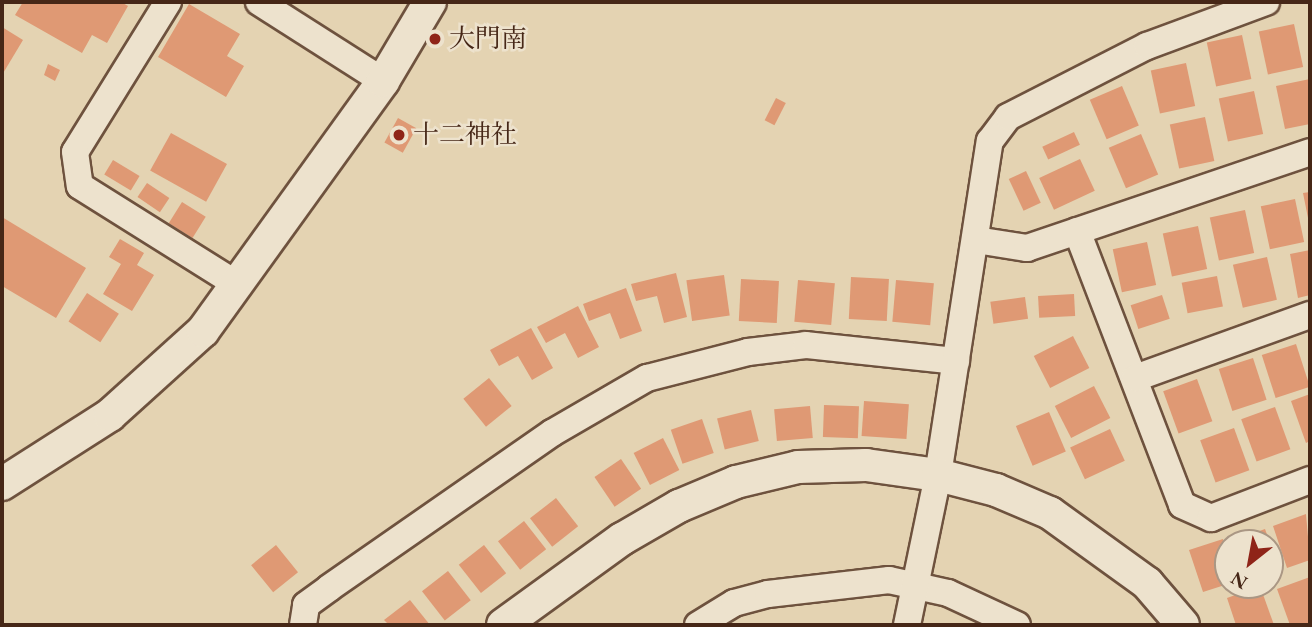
<!DOCTYPE html>
<meta charset="utf-8">
<style>
body{margin:0}
#map{position:relative;width:1312px;height:627px;overflow:hidden;background:#e4d3b2;font-family:"EB Garamond","Noto Serif JP",serif}
div>[style]{position:absolute}
[style*='--x']{left:calc(var(--x)*1px);top:calc(var(--y)*1px);width:calc(var(--w)*1px);rotate:calc(var(--a)*1deg)}
.building>*{inset:0;background:#df9974;transform-origin:0 0}
.roads{filter:drop-shadow(2px 0 #6e523e) drop-shadow(-2px 0 #6e523e) drop-shadow(0 2px #6e523e) drop-shadow(0 -2px #6e523e)}
.minor>*{height:26px;margin:-13px;padding:0 13px;transform-origin:13px;border-radius:13px;background:#ede2cd}
.tertiary>*{height:32px;margin:-16px;padding:0 16px;transform-origin:16px;border-radius:16px;background:#ede2cd}
.dots>*{width:19px;height:19px;translate:-50% -50%;box-sizing:border-box;border:4px solid #ede2cd;border-radius:50%}
span{translate:-50% -50%;white-space:nowrap;text-align:center;line-height:1.15;-webkit-text-stroke:5px #ede2cd;paint-order:stroke}
.poi-label{font-size:26px;color:#462717}
.left{translate:0 -50%;text-align:left}
.frame{position:absolute;inset:0;border:4px solid #462717;pointer-events:none}
.north{position:absolute;left:1214px;top:529px;width:70px;height:70px;box-sizing:border-box;background:#ede2cd;border:2px solid #aa9784;border-radius:50%;rotate:211deg;font-size:19px;font-weight:700;line-height:28px;text-align:center;color:#462717}
.north::after{content:'';display:block;margin:auto;width:24px;height:32px;background:#8f2418;clip-path:polygon(50% 0,100% 100%,50% 72%,0 100%)}
</style>
<div id="map">
<div class="building">
<i style="clip-path:polygon(23px 2px,121px 2px,128px 6px,107px 43px,92px 35px,82px 53px,15px 15px)"></i>
<i style="clip-path:polygon(189px 4px,240px 34px,227px 56px,244px 66px,226px 97px,158px 57px)"></i>
<i style="left:1294px;top:24px;width:44px;height:36px;rotate:78deg"></i>
<i style="clip-path:polygon(2px 27px,23px 40px,2px 75px)"></i>
<i style="left:1242px;top:35px;width:45px;height:36px;rotate:78deg"></i>
<i style="left:1186px;top:63px;width:44px;height:36px;rotate:78deg"></i>
<i style="clip-path:polygon(48px 64px,60px 70px,55px 81px,44px 75px)"></i>
<i style="clip-path:polygon(1310px 79px,1310px 124px,1285px 129px,1276px 86px)"></i>
<i style="left:1122px;top:86px;width:43px;height:35px;rotate:67deg"></i>
<i style="left:1254px;top:91px;width:44px;height:36px;rotate:78deg"></i>
<i style="left:776px;top:98px;width:11px;height:25px;rotate:27deg"></i>
<i style="left:1205px;top:117px;width:45px;height:36px;rotate:78deg"></i>
<i style="left:398px;top:118px;width:21px;height:28px;rotate:29deg"></i>
<i style="left:1074px;top:132px;width:14px;height:35px;rotate:65deg"></i>
<i style="left:171px;top:133px;width:64px;height:43px;rotate:29deg"></i>
<i style="left:1141px;top:134px;width:44px;height:35px;rotate:67deg"></i>
<i style="left:1080px;top:159px;width:35px;height:45px;rotate:65deg"></i>
<i style="left:113px;top:160px;width:31px;height:17px;rotate:31deg"></i>
<i style="left:1026px;top:171px;width:35px;height:19px;rotate:65deg"></i>
<i style="left:147px;top:183px;width:27px;height:17px;rotate:34deg"></i>
<i style="clip-path:polygon(1310px 192px,1310px 223px,1309px 223px,1303px 193px)"></i>
<i style="left:1295px;top:199px;width:44px;height:35px;rotate:78deg"></i>
<i style="left:182px;top:202px;width:28px;height:25px;rotate:32deg"></i>
<i style="left:1245px;top:210px;width:44px;height:36px;rotate:78deg"></i>
<i style="clip-path:polygon(2px 217px,86px 268px,56px 318px,2px 286px)"></i>
<i style="left:1198px;top:226px;width:44px;height:36px;rotate:78deg"></i>
<i style="clip-path:polygon(120px 239px,144px 253px,137px 265px,154px 275px,132px 311px,103px 294px,121px 264px,109px 257px)"></i>
<i style="left:1147px;top:242px;width:44px;height:35px;rotate:78deg"></i>
<i style="clip-path:polygon(1310px 250px,1310px 295px,1298px 298px,1290px 254px)"></i>
<i style="left:1267px;top:257px;width:44px;height:35px;rotate:77deg"></i>
<i style="clip-path:polygon(676px 273px,687px 317px,664px 323px,657px 296px,636px 301px,631px 284px)"></i>
<i style="left:724px;top:275px;width:41px;height:38px;rotate:82deg"></i>
<i style="left:1217px;top:276px;width:31px;height:36px;rotate:79deg"></i>
<i style="left:851px;top:277px;width:38px;height:42px;rotate:3deg"></i>
<i style="left:741px;top:279px;width:38px;height:42px;rotate:3deg"></i>
<i style="left:798px;top:280px;width:37px;height:42px;rotate:5deg"></i>
<i style="left:896px;top:280px;width:38px;height:42px;rotate:5deg"></i>
<i style="clip-path:polygon(626px 288px,642px 331px,620px 339px,610px 313px,589px 321px,583px 304px)"></i>
<i style="left:87px;top:293px;width:38px;height:34px;rotate:33deg"></i>
<i style="left:1074px;top:294px;width:22px;height:36px;rotate:87deg"></i>
<i style="left:1162px;top:295px;width:25px;height:33px;rotate:72deg"></i>
<i style="left:1025px;top:297px;width:22px;height:35px;rotate:82deg"></i>
<i style="clip-path:polygon(578px 306px,599px 347px,578px 358px,565px 333px,546px 343px,537px 327px)"></i>
<i style="clip-path:polygon(531px 328px,553px 368px,532px 380px,518px 356px,499px 366px,490px 350px)"></i>
<i style="left:1073px;top:336px;width:36px;height:44px;rotate:63deg"></i>
<i style="left:1296px;top:344px;width:45px;height:36px;rotate:72deg"></i>
<i style="left:1253px;top:358px;width:44px;height:36px;rotate:72deg"></i>
<i style="left:489px;top:378px;width:36px;height:33px;rotate:51deg"></i>
<i style="left:1197px;top:379px;width:45px;height:36px;rotate:70deg"></i>
<i style="left:1094px;top:386px;width:36px;height:44px;rotate:63deg"></i>
<i style="clip-path:polygon(1310px 394px,1310px 441px,1306px 443px,1291px 401px)"></i>
<i style="left:864px;top:401px;width:45px;height:35px;rotate:4deg"></i>
<i style="left:824px;top:405px;width:35px;height:32px;rotate:2deg"></i>
<i style="left:810px;top:406px;width:32px;height:36px;rotate:85deg"></i>
<i style="left:1275px;top:407px;width:45px;height:36px;rotate:70deg"></i>
<i style="left:751px;top:410px;width:32px;height:35px;rotate:76deg"></i>
<i style="left:1049px;top:412px;width:43px;height:36px;rotate:67deg"></i>
<i style="left:702px;top:419px;width:36px;height:33px;rotate:71deg"></i>
<i style="left:1234px;top:428px;width:45px;height:36px;rotate:70deg"></i>
<i style="left:1110px;top:429px;width:35px;height:44px;rotate:65deg"></i>
<i style="left:663px;top:438px;width:36px;height:33px;rotate:63deg"></i>
<i style="left:621px;top:459px;width:36px;height:32px;rotate:56deg"></i>
<i style="left:556px;top:498px;width:36px;height:33px;rotate:52deg"></i>
<i style="clip-path:polygon(1306px 514px,1310px 560px,1287px 568px,1273px 526px)"></i>
<i style="left:524px;top:521px;width:36px;height:33px;rotate:52deg"></i>
<i style="clip-path:polygon(1265px 529px,1270px 543px,1232px 543px,1231px 541px)"></i>
<i style="clip-path:polygon(1223px 539px,1228px 584px,1203px 592px,1189px 550px)"></i>
<i style="left:276px;top:545px;width:35px;height:32px;rotate:51deg"></i>
<i style="left:484px;top:545px;width:36px;height:32px;rotate:52deg"></i>
<i style="clip-path:polygon(1270px 545px,1279px 571px,1270px 575px)"></i>
<i style="left:448px;top:571px;width:37px;height:33px;rotate:52deg"></i>
<i style="clip-path:polygon(1310px 577px,1310px 624px,1290px 625px,1277px 589px)"></i>
<i style="clip-path:polygon(1260px 586px,1274px 625px,1236px 625px,1227px 598px)"></i>
<i style="clip-path:polygon(410px 600px,430px 625px,389px 625px,384px 620px)"></i>
</div>
<div class="roads">
<div class="minor">
<i style="--x:168;--y:2;--w:176;--a:121.8"></i>
<i style="--x:75;--y:152;--w:34;--a:82"></i>
<i style="--x:80;--y:186;--w:186;--a:32.1"></i>
<i style="--x:259;--y:2;--w:147;--a:32.5"></i>
<i style="--x:1077;--y:231;--w:293;--a:69"></i>
<i style="--x:1182;--y:505;--w:32;--a:24"></i>
<i style="--x:1211;--y:518;--w:106;--a:-21"></i>
<i style="--x:976;--y:240;--w:52;--a:8.9"></i>
<i style="--x:1027;--y:248;--w:299;--a:-18.7"></i>
<i style="--x:1135;--y:378;--w:186;--a:-19.8"></i>
<i style="--x:303;--y:625;--w:20;--a:-81"></i>
<i style="--x:306;--y:605;--w:29;--a:-36"></i>
<i style="--x:329;--y:588;--w:272;--a:-34.8"></i>
<i style="--x:552;--y:433;--w:110;--a:-30.1"></i>
<i style="--x:647;--y:378;--w:104;--a:-14.4"></i>
<i style="--x:748;--y:352;--w:58;--a:-6.9"></i>
<i style="--x:806;--y:345;--w:151;--a:6.1"></i>
<i style="--x:698;--y:625;--w:42;--a:-31.4"></i>
<i style="--x:734;--y:603;--w:35;--a:-15"></i>
<i style="--x:768;--y:594;--w:122;--a:-6.6"></i>
<i style="--x:889;--y:580;--w:60;--a:12.4"></i>
<i style="--x:948;--y:593;--w:76;--a:24.9"></i>
<i style="--x:907;--y:625;--w:153;--a:-78.3"></i>
<i style="--x:938;--y:475;--w:338;--a:-81.2"></i>
<i style="--x:990;--y:141;--w:30;--a:-53"></i>
<i style="--x:1008;--y:117;--w:156;--a:-27.1"></i>
<i style="--x:1147;--y:46;--w:127;--a:-20.3"></i>
</div>
<div class="tertiary">
<i style="--x:2;--y:484;--w:128;--a:-32.6"></i>
<i style="--x:110;--y:415;--w:125;--a:-42.1"></i>
<i style="--x:203;--y:331;--w:308;--a:-54.2"></i>
<i style="--x:383;--y:81;--w:92;--a:-59.3"></i>
<i style="--x:503;--y:625;--w:147;--a:-35.9"></i>
<i style="--x:622;--y:539;--w:66;--a:-30.1"></i>
<i style="--x:679;--y:506;--w:62;--a:-22.8"></i>
<i style="--x:736;--y:482;--w:64;--a:-13.6"></i>
<i style="--x:798;--y:467;--w:68;--a:-1.7"></i>
<i style="--x:866;--y:465;--w:73;--a:7.9"></i>
<i style="--x:938;--y:475;--w:60;--a:14.5"></i>
<i style="--x:996;--y:490;--w:59;--a:23.1"></i>
<i style="--x:1050;--y:513;--w:120;--a:35.8"></i>
<i style="--x:1147;--y:583;--w:55;--a:49.4"></i>
</div>
</div>
<div class="dots">
<i style="left:435px;top:39px;background:#8f2418"></i>
<i style="left:399px;top:135px;background:#8f2418"></i>
</div>
<div class="poi-label">
<span class="left" style="left:449px;top:39px">大門南</span>
<span class="left" style="left:413px;top:135px">十二神社</span>
</div>
<div class="frame"></div>
<div class="north">N</div>
</div>
